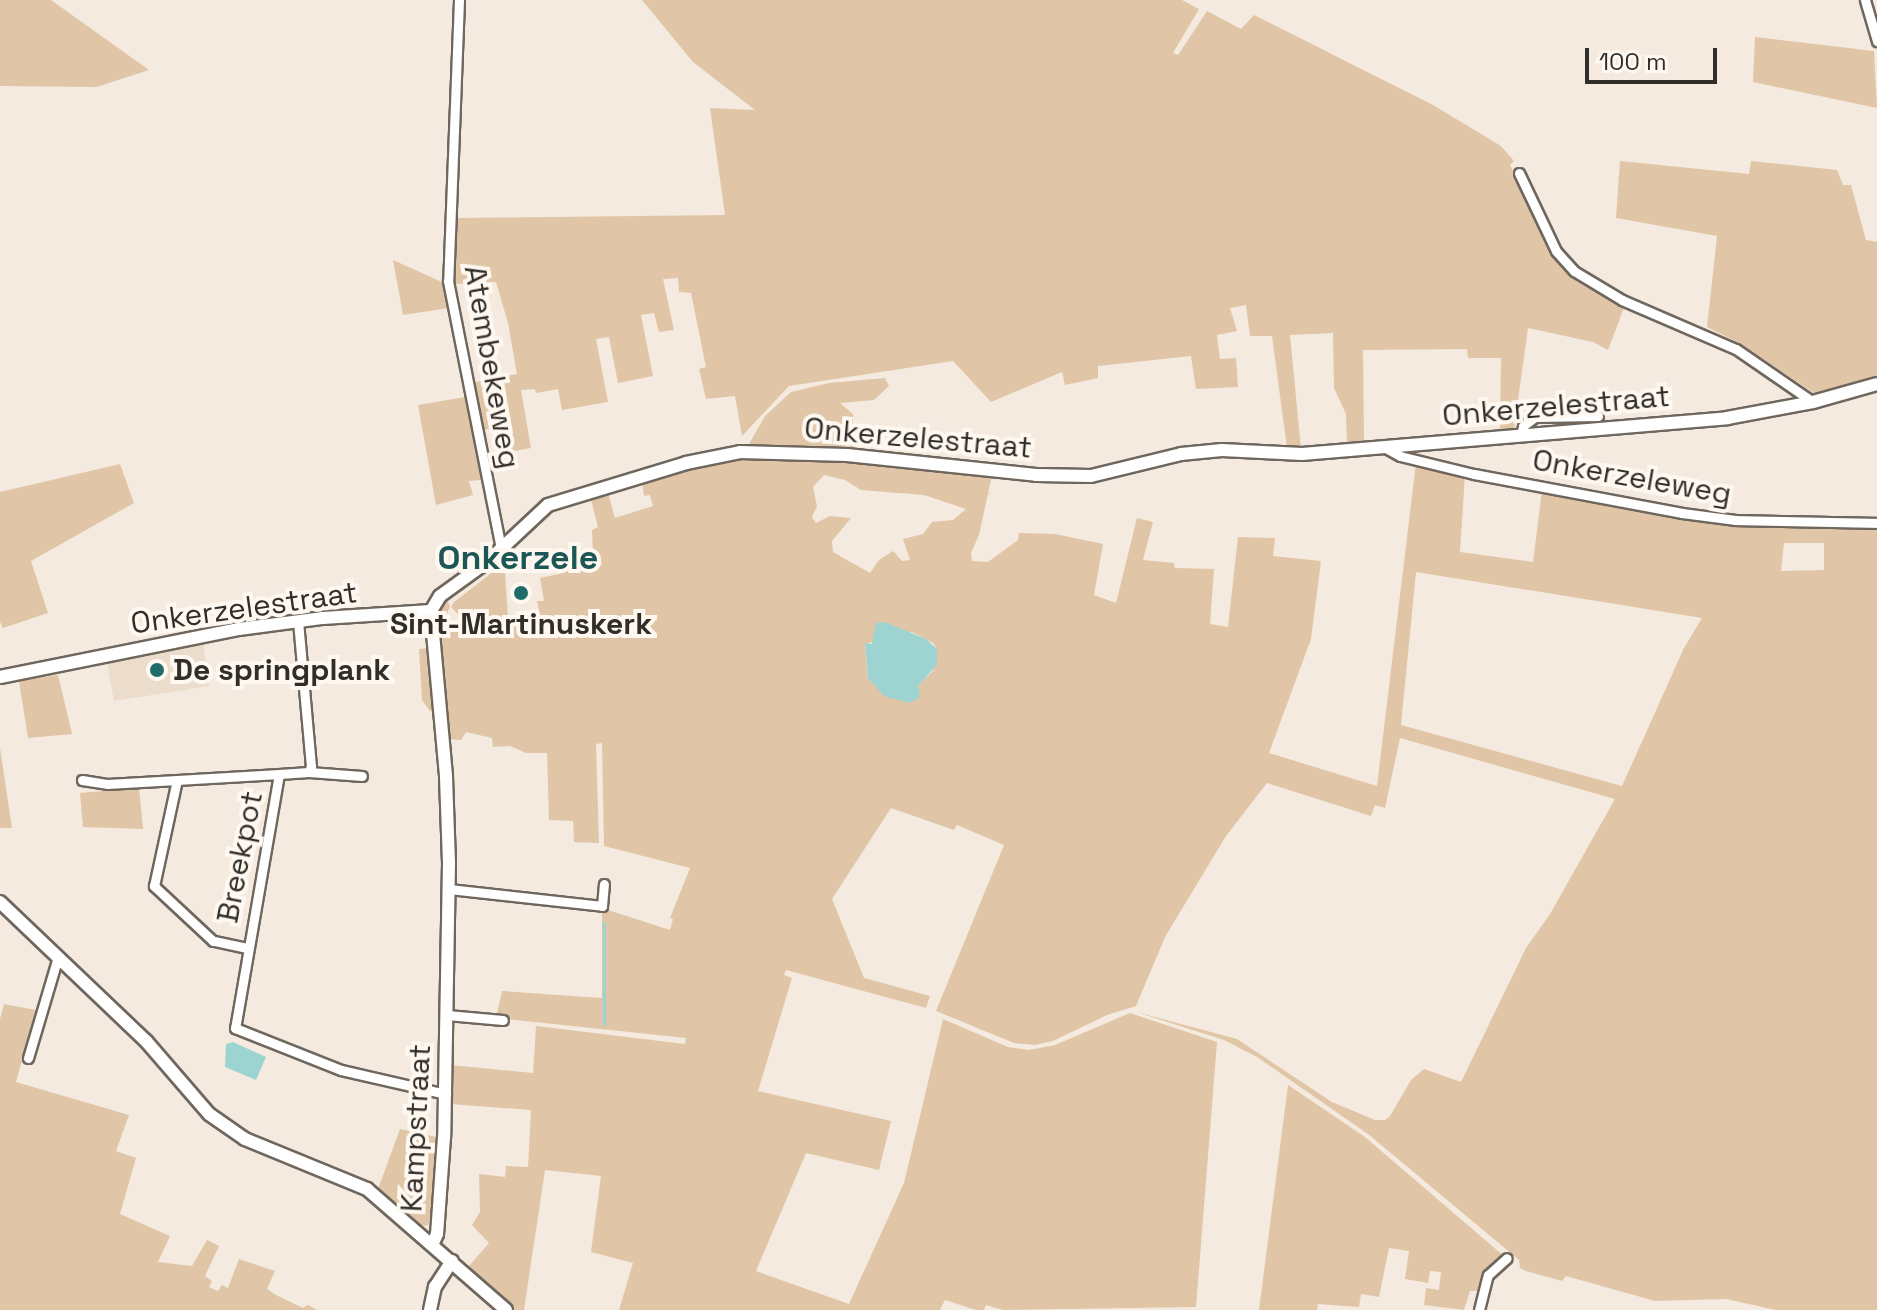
<!DOCTYPE html>
<style>
body{margin:0}
#map{position:relative;width:1877px;height:1310px;overflow:hidden;background:#f4eadf;font-family:"Space Grotesk",sans-serif}
div>[style]{position:absolute}
[style*='--x']{left:calc(var(--x)*1px);top:calc(var(--y)*1px);width:calc(var(--w)*1px);rotate:calc(var(--a)*1deg)}
.built>*{inset:0;background:#ebdccc}
.green>*{inset:0;background:#e0c6a7}
.water>*{inset:0;background:#9dd4d2}
.stream>*{height:3px;margin:-1.5px;padding:0 1.5px;transform-origin:1.5px;border-radius:1.5px;background:#9dd4d2}
.roads{filter:drop-shadow(2px 0 #6f675d) drop-shadow(-2px 0 #6f675d) drop-shadow(0 2px #6f675d) drop-shadow(0 -2px #6f675d)}
.street>*{height:9px;margin:-4.5px;padding:0 4.5px;transform-origin:4.5px;border-radius:4.5px;background:#fff}
.secondary>*{height:12px;margin:-6px;padding:0 6px;transform-origin:6px;border-radius:6px;background:#fff}
.dots>*{width:22px;height:22px;translate:-50% -50%;box-sizing:border-box;border:4px solid #fef8f1;border-radius:50%}
span{translate:-50% -50%;white-space:nowrap;text-align:center;line-height:1.15;-webkit-text-stroke:8px #fef8f1;paint-order:stroke}
.street-label{font-size:30px;color:#312e2a}
.poi-label{font-size:30px;color:#312e2a;font-weight:700}
.left{translate:0 -50%;text-align:left}
.quarter-label{font-size:34px;color:#1c5756;font-weight:700}
.scale{position:absolute;left:1585px;top:48px;width:132px;height:36px;box-sizing:border-box;border:4px solid #312e2a;border-top:0;padding-left:10px;font-size:24px;line-height:28px;white-space:nowrap;color:#312e2a;-webkit-text-stroke:6px #fef8f1;paint-order:stroke}
</style>
<div id="map">
<div class="built">
<i style="clip-path:polygon(203px 642px,209px 686px,114px 701px,107px 663px)"></i>
</div>
<div class="green">
<i style="clip-path:polygon(0 0,51px 0,149px 70px,97px 87px,0 86px)"></i>
<i style="clip-path:polygon(642px 0,1182px 0,1199px 9px,1173px 53px,1178px 55px,1207px 11px,1241px 29px,1254px 15px,1433px 105px,1501px 146px,1514px 161px,1510px 165px,1558px 260px,1581px 281px,1625px 305px,1608px 350px,1593px 342px,1528px 328px,1514px 429px,1500px 431px,1501px 358px,1468px 358px,1467px 349px,1363px 350px,1364px 443px,1347px 444px,1346px 414px,1334px 388px,1333px 333px,1290px 335px,1301px 449px,1287px 448px,1272px 336px,1250px 336px,1246px 305px,1230px 308px,1237px 331px,1217px 335px,1220px 359px,1236px 358px,1238px 387px,1196px 389px,1191px 356px,1098px 366px,1098px 378px,1065px 385px,1062px 372px,991px 402px,953px 361px,789px 386px,742px 436px,735px 396px,706px 399px,699px 369px,706px 367px,691px 293px,679px 292px,678px 278px,663px 279px,674px 330px,659px 332px,654px 313px,641px 315px,653px 376px,618px 383px,609px 337px,596px 339px,608px 402px,562px 410px,558px 389px,536px 393px,535px 389px,521px 390px,531px 448px,509px 452px,504px 428px,479px 430px,471px 383px,517px 374px,508px 323px,496px 282px,453px 284px,454px 218px,725px 215px,710px 108px,755px 110px,693px 62px)"></i>
<i style="clip-path:polygon(1755px 37px,1874px 51px,1877px 108px,1753px 82px)"></i>
<i style="clip-path:polygon(1620px 161px,1749px 174px,1751px 161px,1837px 170px,1843px 185px,1851px 185px,1866px 240px,1877px 242px,1877px 377px,1814px 393px,1743px 345px,1707px 327px,1717px 236px,1616px 218px)"></i>
<i style="clip-path:polygon(393px 260px,442px 282px,449px 308px,403px 315px)"></i>
<i style="clip-path:polygon(885px 378px,889px 386px,874px 400px,840px 403px,853px 414px,853px 447px,749px 444px,765px 416px,791px 392px,829px 383px)"></i>
<i style="clip-path:polygon(465px 397px,481px 480px,469px 481px,473px 495px,436px 505px,418px 405px)"></i>
<i style="clip-path:polygon(evenodd,759px 451px,992px 475px,979px 535px,971px 553px,972px 561px,988px 562px,1018px 540px,1019px 533px,1055px 534px,1103px 544px,1094px 595px,1116px 603px,1137px 518px,1153px 522px,1143px 560px,1174px 563px,1175px 568px,1214px 569px,1210px 624px,1228px 627px,1238px 537px,1275px 538px,1273px 556px,1321px 561px,1311px 639px,1269px 753px,1377px 786px,1416px 463px,1465px 474px,1460px 552px,1533px 562px,1542px 490px,1751px 523px,1877px 526px,1877px 1310px,1776px 1310px,1726px 1299px,1655px 1301px,1566px 1276px,1562px 1281px,1526px 1271px,1520px 1268px,1519px 1260px,1368px 1134px,1257px 1057px,1224px 1040px,1136px 1012px,1237px 1039px,1332px 1102px,1375px 1120px,1385px 1120px,1390px 1116px,1411px 1080px,1424px 1069px,1461px 1082px,1526px 948px,1550px 914px,1615px 799px,1400px 738px,1385px 808px,1375px 805px,1371px 816px,1267px 783px,1226px 836px,1165px 937px,1136px 1006px,1107px 1015px,1053px 1041px,1035px 1045px,1014px 1043px,936px 1011px,1004px 845px,957px 825px,954px 830px,891px 808px,832px 899px,864px 978px,930px 996px,926px 1008px,786px 970px,784px 975px,792px 978px,758px 1091px,891px 1121px,879px 1170px,806px 1153px,756px 1271px,849px 1304px,904px 1183px,943px 1019px,1008px 1047px,1029px 1050px,1055px 1045px,1130px 1013px,1217px 1042px,1196px 1307px,1003px 1310px,986px 1305px,984px 1310px,976px 1310px,945px 1300px,940px 1310px,619px 1310px,633px 1263px,591px 1252px,601px 1176px,545px 1170px,524px 1310px,514px 1310px,468px 1267px,489px 1243px,472px 1225px,480px 1212px,479px 1174px,505px 1177px,506px 1166px,528px 1167px,531px 1110px,450px 1104px,450px 1065px,533px 1073px,536px 1026px,685px 1044px,686px 1038px,496px 1018px,502px 991px,602px 998px,602px 908px,670px 930px,673px 919px,670px 918px,690px 868px,604px 846px,602px 743px,596px 744px,599px 843px,574px 842px,573px 821px,549px 820px,547px 753px,526px 753px,510px 746px,493px 747px,492px 738px,466px 732px,461px 740px,446px 739px,443px 714px,430px 711px,422px 700px,419px 649px,430px 648px,427px 613px,447px 600px,450px 606px,441px 631px,457px 627px,461px 617px,451px 607px,454px 602px,498px 568px,510px 553px,513px 553px,513px 569px,505px 572px,508px 617px,540px 615px,537px 601px,544px 601px,540px 578px,564px 573px,593px 555px,592px 530px,598px 527px,590px 496px,608px 493px,615px 518px,653px 506px,650px 495px,644px 496px,642px 481px,690px 464px,759px 451px,824px 475px,845px 480px,861px 490px,924px 495px,966px 509px,953px 520px,932px 522px,923px 534px,903px 539px,910px 560px,902px 561px,893px 551px,879px 560px,870px 573px,833px 552px,832px 541px,851px 518px,830px 516px,816px 523px,812px 517px,817px 506px,813px 487px,824px 475px,759px 451px,1784px 543px,1824px 543px,1824px 570px,1781px 571px,1784px 543px,759px 451px,1416px 572px,1702px 618px,1684px 648px,1622px 786px,1401px 725px,1416px 572px,759px 451px,912px 632px,933px 643px,937px 649px,933px 671px,916px 687px,868px 678px,865px 644px,912px 632px)"></i>
<i style="clip-path:polygon(120px 464px,134px 503px,31px 561px,48px 613px,3px 628px,0 622px,0 492px)"></i>
<i style="clip-path:polygon(58px 675px,72px 734px,28px 738px,19px 681px)"></i>
<i style="clip-path:polygon(0 748px,12px 828px,0 828px)"></i>
<i style="clip-path:polygon(139px 788px,143px 829px,83px 827px,80px 793px)"></i>
<i style="clip-path:polygon(4px 1004px,36px 1010px,16px 1082px,129px 1115px,116px 1151px,136px 1158px,120px 1214px,170px 1236px,158px 1262px,192px 1266px,207px 1240px,219px 1246px,205px 1276px,212px 1281px,209px 1287px,218px 1291px,222px 1285px,228px 1288px,239px 1259px,275px 1271px,267px 1289px,276px 1295px,303px 1308px,308px 1305px,317px 1310px,0 1310px,0 1019px)"></i>
<i style="clip-path:polygon(1288px 1085px,1365px 1137px,1505px 1257px,1478px 1291px,1470px 1291px,1464px 1310px,1424px 1305px,1426px 1288px,1439px 1290px,1441px 1272px,1430px 1271px,1428px 1283px,1405px 1279px,1409px 1251px,1389px 1248px,1379px 1297px,1361px 1294px,1359px 1307px,1318px 1304px,1317px 1310px,1259px 1310px)"></i>
<i style="clip-path:polygon(400px 1129px,436px 1137px,431px 1219px,427px 1226px,418px 1224px,378px 1189px)"></i>
</div>
<div class="water">
<i style="clip-path:polygon(885px 622px,926px 639px,937px 649px,937px 665px,917px 687px,920px 691px,919px 698px,909px 703px,884px 696px,868px 678px,865px 643px,872px 644px,876px 623px)"></i>
<i style="clip-path:polygon(233px 1042px,266px 1057px,256px 1080px,225px 1067px,226px 1044px)"></i>
</div>
<div class="stream">
<i style="--x:604;--y:1024;--w:101;--a:-90"></i>
</div>
<div class="roads">
<div class="street">
<i style="--x:459;--y:0;--w:281;--a:92.2"></i>
<i style="--x:448;--y:281;--w:273;--a:78.8"></i>
<i style="--x:1865;--y:0;--w:43;--a:73.7"></i>
<i style="--x:1519;--y:173;--w:86;--a:64.6"></i>
<i style="--x:1556;--y:251;--w:27;--a:48"></i>
<i style="--x:1574;--y:271;--w:56;--a:31.1"></i>
<i style="--x:1622;--y:300;--w:124;--a:23.3"></i>
<i style="--x:1736;--y:349;--w:93;--a:34.5"></i>
<i style="--x:1521;--y:435;--w:9;--a:-77"></i>
<i style="--x:1523;--y:426;--w:15;--a:-37"></i>
<i style="--x:1535;--y:417;--w:63;--a:-0.9"></i>
<i style="--x:1384;--y:447;--w:18;--a:29"></i>
<i style="--x:1400;--y:456;--w:76;--a:13.7"></i>
<i style="--x:1474;--y:474;--w:212;--a:10.6"></i>
<i style="--x:1682;--y:513;--w:54;--a:7.4"></i>
<i style="--x:1736;--y:520;--w:141;--a:1.2"></i>
<i style="--x:298;--y:621;--w:146;--a:84.9"></i>
<i style="--x:311;--y:766;--w:6;--a:108"></i>
<i style="--x:309;--y:772;--w:30;--a:176"></i>
<i style="--x:279;--y:774;--w:258;--a:99.8"></i>
<i style="--x:235;--y:1028;--w:114;--a:21.6"></i>
<i style="--x:341;--y:1070;--w:108;--a:12.9"></i>
<i style="--x:309;--y:772;--w:53;--a:4.3"></i>
<i style="--x:82;--y:780;--w:25;--a:9"></i>
<i style="--x:107;--y:784;--w:70;--a:-3.3"></i>
<i style="--x:449;--y:889;--w:154;--a:6.3"></i>
<i style="--x:602;--y:906;--w:22;--a:-85"></i>
<i style="--x:247;--y:948;--w:35;--a:-168"></i>
<i style="--x:213;--y:941;--w:81;--a:-137"></i>
<i style="--x:154;--y:886;--w:108;--a:-77.8"></i>
<i style="--x:177;--y:780;--w:102;--a:-3.4"></i>
<i style="--x:447;--y:1015;--w:56;--a:5.1"></i>
<i style="--x:28;--y:1058;--w:105;--a:-73.5"></i>
<i style="--x:1479;--y:1310;--w:36;--a:-76"></i>
<i style="--x:1488;--y:1275;--w:25;--a:-42"></i>
</div>
<div class="secondary">
<i style="--x:431;--y:611;--w:17;--a:-59"></i>
<i style="--x:440;--y:596;--w:58;--a:-35.9"></i>
<i style="--x:487;--y:562;--w:83;--a:-43.1"></i>
<i style="--x:548;--y:505;--w:144;--a:-16.9"></i>
<i style="--x:686;--y:463;--w:55;--a:-11.5"></i>
<i style="--x:740;--y:452;--w:107;--a:1.6"></i>
<i style="--x:847;--y:455;--w:190;--a:6"></i>
<i style="--x:1036;--y:475;--w:55;--a:1"></i>
<i style="--x:1091;--y:476;--w:93;--a:-13.7"></i>
<i style="--x:1181;--y:454;--w:41;--a:-5.6"></i>
<i style="--x:1222;--y:450;--w:80;--a:2.9"></i>
<i style="--x:1302;--y:454;--w:427;--a:-4.8"></i>
<i style="--x:1727;--y:418;--w:87;--a:-10.5"></i>
<i style="--x:1813;--y:402;--w:66;--a:-15.7"></i>
<i style="--x:431;--y:611;--w:167;--a:84.8"></i>
<i style="--x:446;--y:777;--w:86;--a:88"></i>
<i style="--x:449;--y:863;--w:274;--a:91"></i>
<i style="--x:444;--y:1137;--w:97;--a:94.1"></i>
<i style="--x:437;--y:1234;--w:10;--a:114"></i>
<i style="--x:0;--y:677;--w:244;--a:-11.4"></i>
<i style="--x:239;--y:629;--w:85;--a:-7.5"></i>
<i style="--x:323;--y:618;--w:108;--a:-3.7"></i>
<i style="--x:0;--y:902;--w:202;--a:43.6"></i>
<i style="--x:146;--y:1041;--w:96;--a:49.2"></i>
<i style="--x:209;--y:1114;--w:44;--a:34.8"></i>
<i style="--x:245;--y:1139;--w:132;--a:22.3"></i>
<i style="--x:367;--y:1189;--w:184;--a:41"></i>
<i style="--x:430;--y:1310;--w:24;--a:-78"></i>
<i style="--x:435;--y:1287;--w:31;--a:-57"></i>
</div>
</div>
<div class="dots">
<i style="left:521px;top:593px;background:#206c6a"></i>
<i style="left:157px;top:670px;background:#206c6a"></i>
</div>
<div class="street-label">
<span style="left:492px;top:367px;rotate:80deg">Atembekeweg</span>
<span style="left:1556px;top:406px;rotate:-5deg">Onkerzelestraat</span>
<span style="left:918px;top:438px;rotate:5deg">Onkerzelestraat</span>
<span style="left:1632px;top:477px;rotate:10deg">Onkerzeleweg</span>
<span style="left:244px;top:608px;rotate:-8deg">Onkerzelestraat</span>
<span style="left:240px;top:857px;rotate:-79deg">Breekpot</span>
<span style="left:416px;top:1128px;rotate:-87deg">Kampstraat</span>
</div>
<div class="poi-label">
<span style="left:521px;top:624px">Sint-Martinuskerk</span>
<span class="left" style="left:173px;top:670px">De springplank</span>
</div>
<div class="quarter-label">
<span style="left:518px;top:558px">Onkerzele</span>
</div>
<div class="scale">100 m</div>
</div>
